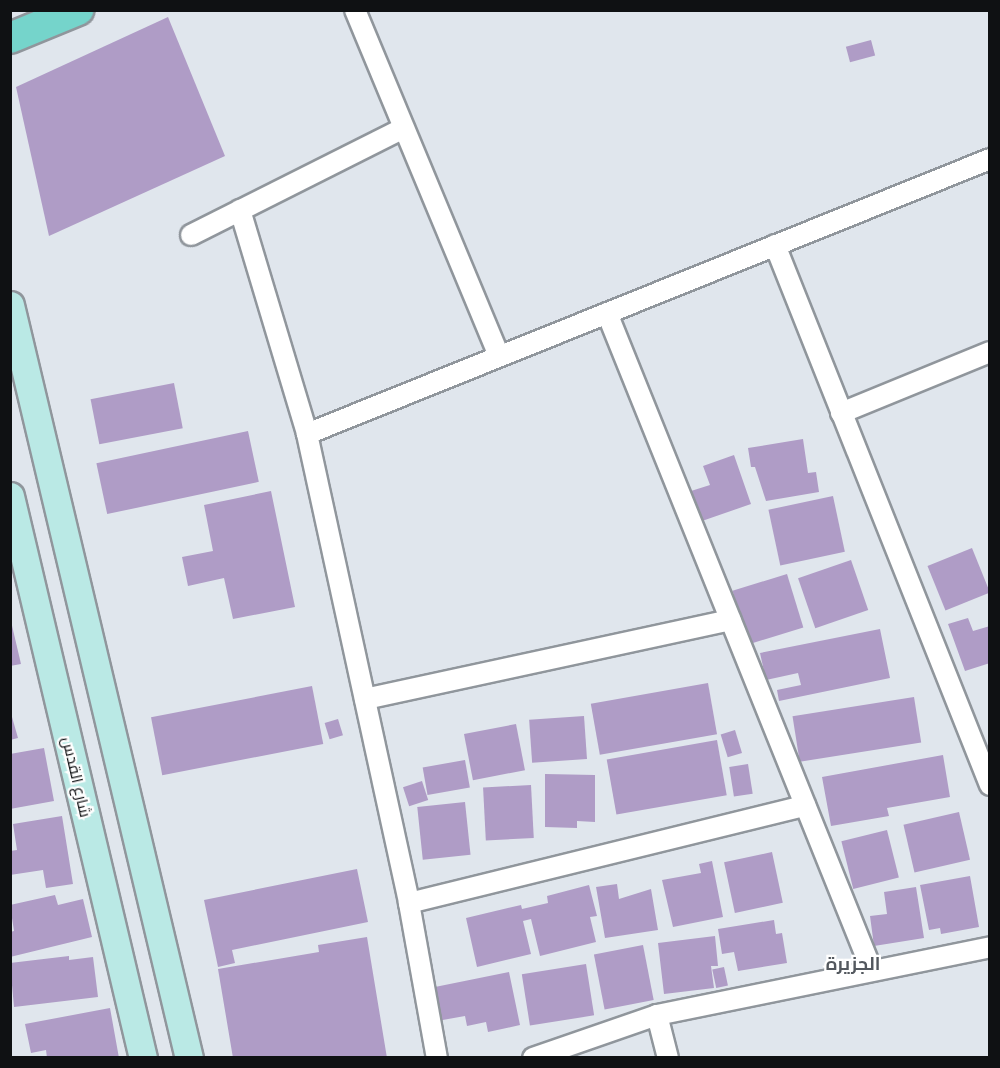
<!DOCTYPE html>
<meta charset="utf-8">
<style>
body{margin:0}
#map{position:relative;width:1000px;height:1068px;overflow:hidden;background:#e0e6ed;font-family:Lora,Cairo,serif}
div>[style]{position:absolute}
[style*='--x']{left:calc(var(--x)*1px);top:calc(var(--y)*1px);width:calc(var(--w)*1px);rotate:calc(var(--a)*1deg)}
.building>*{inset:0;background:#af9cc6;transform-origin:0 0}
.roads{filter:drop-shadow(2px 0 #90969c) drop-shadow(-2px 0 #90969c) drop-shadow(0 2px #90969c) drop-shadow(0 -2px #90969c)}
.minor>*{height:20px;margin:-10px;padding:0 10px;transform-origin:10px;border-radius:10px;background:#fff}
.secondary>*{height:27px;margin:-13.5px;padding:0 13.5px;transform-origin:13.5px;border-radius:13.5px;background:#bae9e5}
.primary>*{height:30px;margin:-15px;padding:0 15px;transform-origin:15px;border-radius:15px;background:#75d4cb}
span{translate:-50% -50%;white-space:nowrap;text-align:center;line-height:1.15;-webkit-text-stroke:4.5px #fff;paint-order:stroke}
.street-label{font-size:16px;color:#0f1113}
.neighbourhood-label{font-size:18px;color:#53585e;font-weight:700}
.frame{position:absolute;inset:0;border:12px solid #0f1113;pointer-events:none}
</style>
<div id="map">
<div class="building">
<i style="clip-path:polygon(168px 17px,225px 156px,49px 236px,16px 87px)"></i>
<i style="left:871px;top:40px;width:16px;height:26px;rotate:75deg"></i>
<i style="left:174px;top:383px;width:46px;height:85px;rotate:79deg"></i>
<i style="left:248px;top:431px;width:52px;height:155px;rotate:78deg"></i>
<i style="clip-path:polygon(803px 439px,808px 473px,816px 472px,819px 492px,766px 501px,755px 467px,751px 467px,748px 448px)"></i>
<i style="clip-path:polygon(734px 455px,751px 504px,702px 521px,691px 491px,710px 485px,703px 466px)"></i>
<i style="clip-path:polygon(271px 491px,295px 607px,233px 619px,224px 578px,188px 586px,182px 557px,213px 551px,204px 505px)"></i>
<i style="left:833px;top:496px;width:57px;height:66px;rotate:78deg"></i>
<i style="left:972px;top:548px;width:48px;height:48px;rotate:68deg"></i>
<i style="left:851px;top:560px;width:53px;height:56px;rotate:71deg"></i>
<i style="left:787px;top:574px;width:56px;height:57px;rotate:73deg"></i>
<i style="clip-path:polygon(10px 617px,21px 664px,10px 666px)"></i>
<i style="clip-path:polygon(968px 618px,973px 631px,990px 626px,990px 663px,965px 671px,948px 624px)"></i>
<i style="clip-path:polygon(880px 629px,890px 678px,779px 701px,777px 690px,801px 685px,798px 673px,766px 680px,760px 653px)"></i>
<i style="left:708px;top:683px;width:52px;height:119px;rotate:80deg"></i>
<i style="left:312px;top:686px;width:59px;height:164px;rotate:79deg"></i>
<i style="left:914px;top:697px;width:46px;height:123px;rotate:81deg"></i>
<i style="clip-path:polygon(10px 710px,18px 738px,10px 740px)"></i>
<i style="left:584px;top:716px;width:43px;height:55px;rotate:86deg"></i>
<i style="left:338px;top:719px;width:17px;height:14px;rotate:73deg"></i>
<i style="left:516px;top:724px;width:47px;height:53px;rotate:79deg"></i>
<i style="left:735px;top:730px;width:24px;height:15px;rotate:73deg"></i>
<i style="left:717px;top:740px;width:56px;height:112px;rotate:80deg"></i>
<i style="clip-path:polygon(44px 748px,54px 801px,10px 809px,10px 754px)"></i>
<i style="clip-path:polygon(943px 755px,950px 797px,887px 808px,889px 816px,831px 826px,822px 777px)"></i>
<i style="left:465px;top:760px;width:28px;height:43px;rotate:80deg"></i>
<i style="left:748px;top:764px;width:30px;height:19px;rotate:81deg"></i>
<i style="clip-path:polygon(545px 774px,595px 775px,595px 822px,577px 821px,577px 828px,545px 827px)"></i>
<i style="left:422px;top:781px;width:20px;height:20px;rotate:72deg"></i>
<i style="left:531px;top:785px;width:53px;height:48px;rotate:87deg"></i>
<i style="left:465px;top:802px;width:53px;height:48px;rotate:84deg"></i>
<i style="left:959px;top:812px;width:49px;height:57px;rotate:77deg"></i>
<i style="clip-path:polygon(62px 816px,73px 884px,46px 888px,43px 870px,10px 875px,10px 851px,17px 850px,13px 824px)"></i>
<i style="left:887px;top:830px;width:49px;height:47px;rotate:76deg"></i>
<i style="left:772px;top:852px;width:52px;height:49px;rotate:78deg"></i>
<i style="clip-path:polygon(712px 861px,723px 917px,673px 927px,662px 880px,701px 873px,699px 864px)"></i>
<i style="clip-path:polygon(357px 869px,368px 922px,232px 950px,235px 963px,218px 967px,204px 900px)"></i>
<i style="clip-path:polygon(970px 876px,979px 927px,941px 934px,940px 928px,929px 930px,920px 885px)"></i>
<i style="clip-path:polygon(617px 884px,619px 899px,651px 889px,658px 930px,605px 938px,596px 887px)"></i>
<i style="clip-path:polygon(589px 885px,597px 916px,590px 917px,596px 942px,540px 956px,531px 919px,523px 921px,531px 954px,477px 967px,466px 918px,521px 905px,522px 909px,548px 903px,547px 896px)"></i>
<i style="clip-path:polygon(916px 887px,924px 938px,874px 946px,870px 916px,887px 914px,884px 892px)"></i>
<i style="clip-path:polygon(55px 895px,58px 905px,83px 899px,92px 937px,10px 957px,10px 932px,14px 931px,10px 905px)"></i>
<i style="clip-path:polygon(774px 920px,776px 934px,782px 933px,787px 963px,738px 971px,734px 952px,722px 954px,718px 929px)"></i>
<i style="clip-path:polygon(715px 936px,718px 966px,711px 966px,714px 988px,664px 994px,658px 943px)"></i>
<i style="clip-path:polygon(367px 937px,387px 1058px,233px 1058px,218px 969px,319px 952px,318px 945px)"></i>
<i style="left:643px;top:945px;width:56px;height:50px;rotate:79deg"></i>
<i style="clip-path:polygon(69px 956px,69px 960px,93px 957px,98px 997px,14px 1007px,10px 963px)"></i>
<i style="left:586px;top:964px;width:52px;height:65px;rotate:81deg"></i>
<i style="left:724px;top:967px;width:19px;height:12px;rotate:78deg"></i>
<i style="clip-path:polygon(509px 972px,520px 1025px,488px 1032px,486px 1022px,467px 1026px,465px 1016px,437px 1021px,430px 988px)"></i>
<i style="clip-path:polygon(110px 1008px,119px 1058px,47px 1058px,46px 1050px,31px 1053px,25px 1024px)"></i>
</div>
<div class="roads">
<div class="minor">
<i style="--x:355;--y:10;--w:375;--a:67.4"></i>
<i style="--x:240;--y:210;--w:234;--a:73.3"></i>
<i style="--x:307;--y:434;--w:480;--a:77.7"></i>
<i style="--x:409;--y:903;--w:158;--a:79.8"></i>
<i style="--x:191;--y:235;--w:238;--a:-26.7"></i>
<i style="--x:775;--y:245;--w:581;--a:68.29"></i>
<i style="--x:607;--y:313;--w:709;--a:68.06"></i>
<i style="--x:841;--y:413;--w:161;--a:-22.3"></i>
<i style="--x:307;--y:434;--w:736;--a:-21.93"></i>
<i style="--x:365;--y:699;--w:374;--a:-12.2"></i>
<i style="--x:409;--y:903;--w:408;--a:-13.8"></i>
<i style="--x:657;--y:1015;--w:44;--a:75.7"></i>
<i style="--x:533;--y:1058;--w:131;--a:-19.1"></i>
<i style="--x:657;--y:1015;--w:340;--a:-11.5"></i>
</div>
<div class="secondary">
<i style="--x:10;--y:305;--w:774;--a:76.63"></i>
<i style="--x:10;--y:496;--w:578;--a:76.69"></i>
</div>
<div class="primary">
<i style="--x:10;--y:38;--w:74;--a:-22.4"></i>
</div>
</div>
<div class="street-label">
<span style="left:77px;top:777px;rotate:77deg">شارع القدس</span>
</div>
<div class="neighbourhood-label">
<span style="left:853px;top:964px">الجزيرة</span>
</div>
<div class="frame"></div>
</div>
